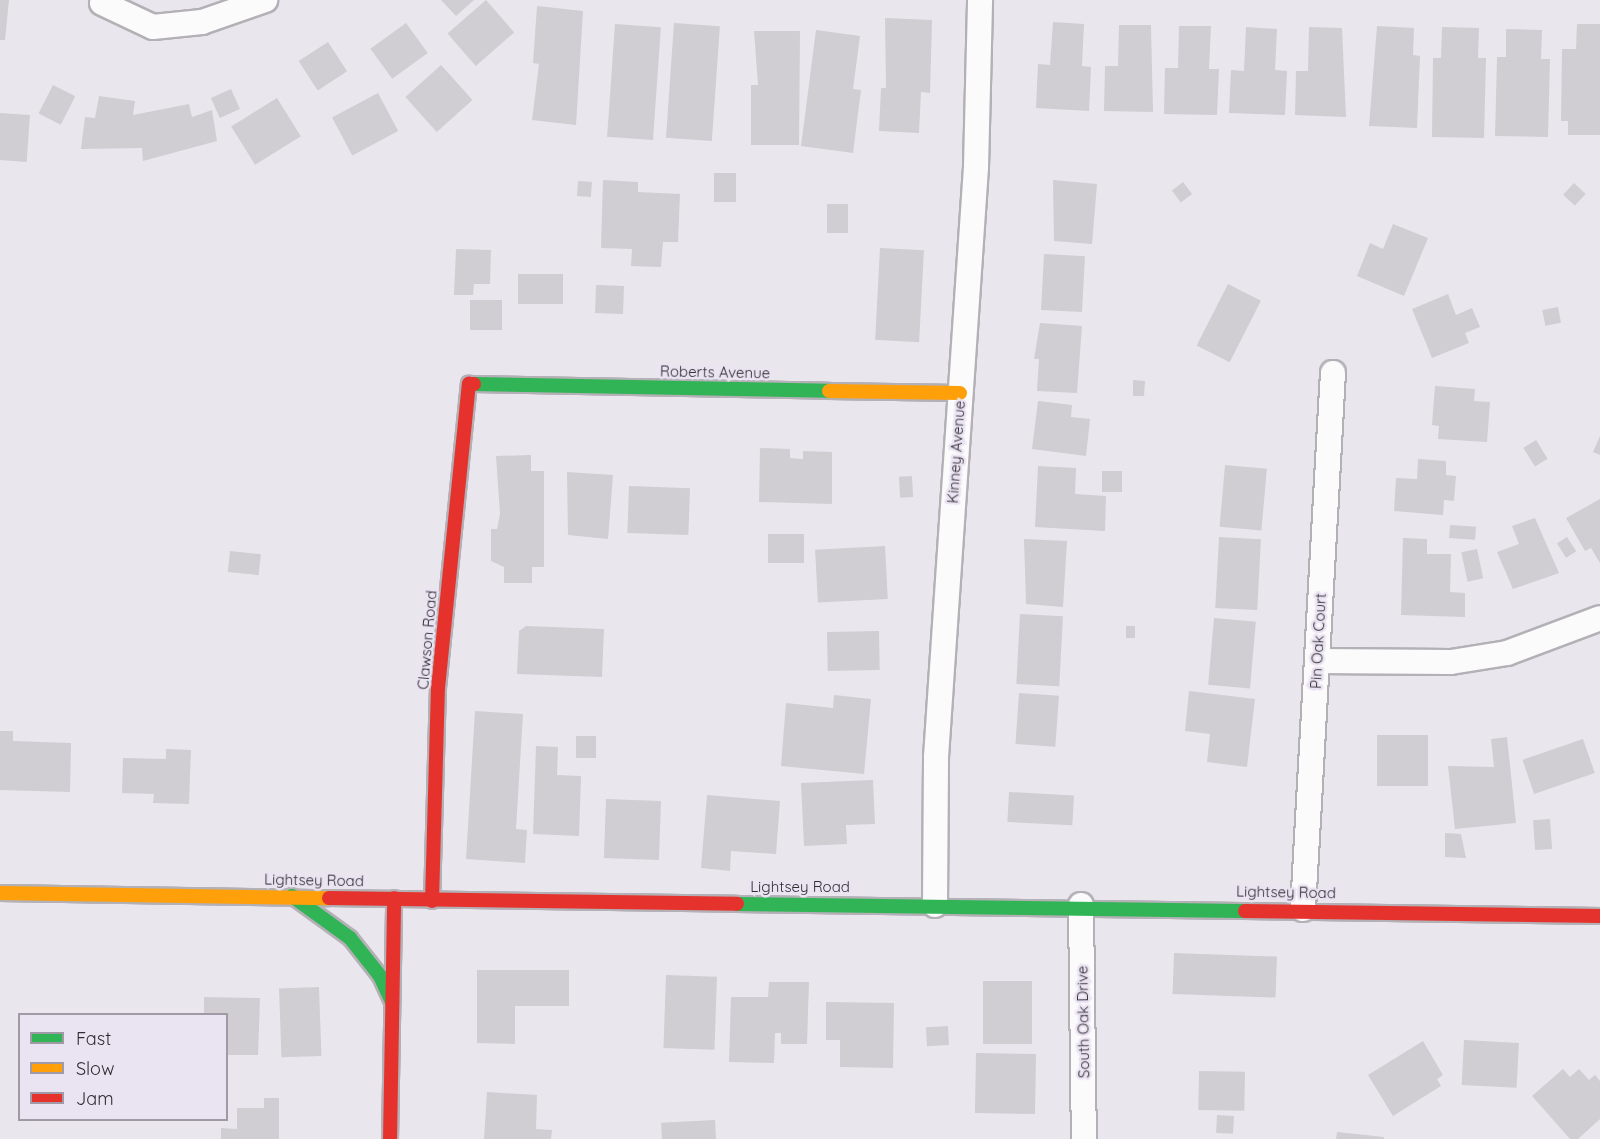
<!DOCTYPE html>
<style>
body{margin:0}
#map{position:relative;width:1600px;height:1139px;overflow:hidden;background:#eae6ee;font-family:Quicksand,sans-serif}
div>[style]{position:absolute}
[style*='--x']{left:calc(var(--x)*1px);top:calc(var(--y)*1px);width:calc(var(--w)*1px);rotate:calc(var(--a)*1deg)}
.building>*{inset:0;background:#d0cdd3;transform-origin:0 0}
.roads{filter:drop-shadow(2px 0 #b3b0b6) drop-shadow(-2px 0 #b3b0b6) drop-shadow(0 2px #b3b0b6) drop-shadow(0 -2px #b3b0b6)}
.street>*{height:24px;margin:-12px;padding:0 12px;transform-origin:12px;border-radius:12px;background:#fcfbfc}
.fast>*{height:14px;margin:-7px;padding:0 7px;transform-origin:7px;border-radius:7px;background:#30b455}
.slow>*{height:14px;margin:-7px;padding:0 7px;transform-origin:7px;border-radius:7px;background:#ff9f0a}
.jam>*{height:14px;margin:-7px;padding:0 7px;transform-origin:7px;border-radius:7px;background:#e5322d}
span{translate:-50% -50%;white-space:nowrap;text-align:center;line-height:1.15;-webkit-text-stroke:5px #eae3f2;paint-order:stroke}
.street-label{font-size:15px;color:#302d33}
.legend{position:absolute;left:18px;top:1013px;width:210px;height:108px;box-sizing:border-box;background:#eae3f2;border:2px solid #a09aa6;margin:0;padding:8px 10px;list-style:none;font-size:18px;color:#302d33}
.legend li{display:flex;align-items:center;gap:12px;height:30px}
.legend b{width:30px;border:2px solid #a09aa6}
</style>
<div id="map">
<div class="building">
<i style="clip-path:polygon(0 0,9px 0,5px 40px,0 40px)"></i>
<i style="clip-path:polygon(441px 0,474px 0,456px 16px)"></i>
<i style="left:486px;top:0;width:43px;height:51px;rotate:49deg"></i>
<i style="clip-path:polygon(537px 6px,583px 11px,576px 125px,532px 120px,539px 64px,533px 63px)"></i>
<i style="clip-path:polygon(885px 18px,932px 20px,930px 93px,921px 92px,919px 133px,879px 131px,881px 88px,886px 88px)"></i>
<i style="clip-path:polygon(1053px 22px,1084px 24px,1082px 66px,1091px 67px,1089px 111px,1036px 108px,1038px 64px,1050px 65px)"></i>
<i style="left:406px;top:23px;width:37px;height:44px;rotate:54deg"></i>
<i style="left:674px;top:23px;width:46px;height:115px;rotate:4deg"></i>
<i style="left:615px;top:24px;width:46px;height:113px;rotate:4deg"></i>
<i style="clip-path:polygon(1577px 24px,1600px 24px,1600px 135px,1568px 135px,1568px 121px,1561px 121px,1562px 49px,1576px 49px)"></i>
<i style="clip-path:polygon(1119px 25px,1151px 25px,1153px 112px,1104px 111px,1105px 66px,1118px 66px)"></i>
<i style="clip-path:polygon(1179px 26px,1211px 26px,1209px 69px,1219px 69px,1217px 115px,1164px 114px,1165px 68px,1178px 68px)"></i>
<i style="clip-path:polygon(1377px 26px,1414px 28px,1413px 55px,1420px 56px,1417px 128px,1369px 126px)"></i>
<i style="clip-path:polygon(1246px 27px,1277px 29px,1275px 70px,1287px 71px,1285px 115px,1229px 113px,1231px 70px,1244px 71px)"></i>
<i style="clip-path:polygon(1309px 27px,1342px 28px,1346px 117px,1295px 115px,1296px 71px,1308px 71px)"></i>
<i style="clip-path:polygon(1442px 27px,1479px 28px,1478px 58px,1486px 58px,1484px 138px,1432px 137px,1433px 58px,1441px 58px)"></i>
<i style="clip-path:polygon(1506px 29px,1542px 30px,1541px 59px,1550px 59px,1548px 137px,1495px 136px,1497px 57px,1506px 57px)"></i>
<i style="clip-path:polygon(816px 30px,860px 36px,853px 89px,861px 90px,853px 153px,801px 146px)"></i>
<i style="clip-path:polygon(754px 31px,800px 31px,799px 145px,751px 145px,751px 85px,758px 85px)"></i>
<i style="left:328px;top:42px;width:35px;height:35px;rotate:57deg"></i>
<i style="left:441px;top:65px;width:47px;height:48px;rotate:48deg"></i>
<i style="left:53px;top:85px;width:25px;height:32px;rotate:27deg"></i>
<i style="left:231px;top:89px;width:22px;height:22px;rotate:66deg"></i>
<i style="left:378px;top:93px;width:43px;height:52px;rotate:62deg"></i>
<i style="clip-path:polygon(99px 96px,135px 101px,133px 115px,189px 104px,192px 117px,212px 110px,217px 141px,143px 161px,142px 148px,81px 149px,85px 117px,95px 118px)"></i>
<i style="left:277px;top:98px;width:45px;height:54px;rotate:58deg"></i>
<i style="left:0;top:113px;width:30px;height:47px;rotate:4deg"></i>
<i style="left:714px;top:173px;width:22px;height:29px"></i>
<i style="clip-path:polygon(603px 180px,638px 182px,638px 192px,680px 194px,678px 242px,663px 242px,661px 267px,631px 266px,632px 249px,601px 248px)"></i>
<i style="clip-path:polygon(1053px 180px,1097px 184px,1092px 244px,1054px 241px)"></i>
<i style="left:578px;top:181px;width:14px;height:15px;rotate:4deg"></i>
<i style="left:1183px;top:182px;width:15px;height:14px;rotate:53deg"></i>
<i style="left:1574px;top:183px;width:16px;height:16px;rotate:43deg"></i>
<i style="left:827px;top:204px;width:21px;height:29px"></i>
<i style="clip-path:polygon(1393px 224px,1428px 238px,1404px 296px,1357px 276px,1370px 243px,1383px 249px)"></i>
<i style="left:880px;top:248px;width:44px;height:92px;rotate:3deg"></i>
<i style="clip-path:polygon(456px 249px,491px 250px,490px 284px,474px 284px,473px 295px,454px 295px)"></i>
<i style="left:1044px;top:254px;width:41px;height:56px;rotate:3deg"></i>
<i style="left:518px;top:274px;width:45px;height:30px"></i>
<i style="left:1228px;top:284px;width:37px;height:69px;rotate:27deg"></i>
<i style="left:596px;top:285px;width:28px;height:28px;rotate:2deg"></i>
<i style="clip-path:polygon(1448px 294px,1456px 315px,1472px 308px,1480px 327px,1465px 333px,1469px 343px,1432px 358px,1412px 309px)"></i>
<i style="left:470px;top:300px;width:32px;height:30px"></i>
<i style="left:1558px;top:307px;width:16px;height:16px;rotate:79deg"></i>
<i style="clip-path:polygon(1040px 323px,1082px 326px,1077px 393px,1037px 391px,1039px 359px,1034px 359px)"></i>
<i style="clip-path:polygon(1133px 380px,1145px 381px,1144px 396px,1133px 396px)"></i>
<i style="clip-path:polygon(1435px 386px,1475px 389px,1474px 401px,1490px 402px,1487px 442px,1438px 439px,1439px 426px,1432px 425px)"></i>
<i style="clip-path:polygon(1038px 401px,1072px 405px,1071px 417px,1090px 419px,1086px 456px,1032px 449px)"></i>
<i style="clip-path:polygon(1600px 436px,1600px 455px,1593px 452px)"></i>
<i style="left:1536px;top:440px;width:22px;height:15px;rotate:58deg"></i>
<i style="clip-path:polygon(760px 448px,790px 449px,790px 458px,803px 459px,803px 451px,832px 452px,832px 504px,759px 502px)"></i>
<i style="clip-path:polygon(531px 455px,531px 471px,544px 471px,544px 567px,532px 567px,532px 583px,504px 583px,504px 567px,491px 561px,491px 529px,497px 529px,500px 514px,496px 456px)"></i>
<i style="clip-path:polygon(1418px 459px,1446px 461px,1446px 475px,1456px 476px,1454px 501px,1444px 500px,1443px 515px,1394px 511px,1396px 478px,1417px 479px)"></i>
<i style="left:1225px;top:465px;width:42px;height:62px;rotate:5deg"></i>
<i style="clip-path:polygon(1038px 466px,1076px 468px,1075px 494px,1106px 496px,1105px 531px,1035px 527px)"></i>
<i style="left:1102px;top:471px;width:20px;height:21px"></i>
<i style="clip-path:polygon(567px 472px,613px 475px,608px 539px,568px 535px)"></i>
<i style="left:912px;top:476px;width:21px;height:13px;rotate:87deg"></i>
<i style="left:629px;top:486px;width:61px;height:47px;rotate:2deg"></i>
<i style="clip-path:polygon(1600px 499px,1600px 563px,1591px 548px,1585px 551px,1566px 518px)"></i>
<i style="clip-path:polygon(1535px 518px,1559px 573px,1513px 589px,1497px 552px,1519px 544px,1512px 526px)"></i>
<i style="left:1450px;top:525px;width:26px;height:13px;rotate:4deg"></i>
<i style="left:768px;top:534px;width:36px;height:29px"></i>
<i style="left:1219px;top:537px;width:42px;height:71px;rotate:3deg"></i>
<i style="left:1567px;top:537px;width:17px;height:12px;rotate:57deg"></i>
<i style="clip-path:polygon(1403px 538px,1427px 539px,1427px 554px,1451px 554px,1450px 592px,1465px 593px,1465px 617px,1401px 615px)"></i>
<i style="clip-path:polygon(1024px 539px,1067px 541px,1063px 607px,1026px 604px)"></i>
<i style="left:885px;top:546px;width:53px;height:70px;rotate:87deg"></i>
<i style="left:1477px;top:549px;width:30px;height:16px;rotate:78deg"></i>
<i style="left:230px;top:551px;width:31px;height:21px;rotate:6deg"></i>
<i style="left:1020px;top:614px;width:43px;height:70px;rotate:3deg"></i>
<i style="left:1214px;top:618px;width:42px;height:67px;rotate:5deg"></i>
<i style="clip-path:polygon(526px 626px,604px 629px,602px 677px,517px 674px,519px 631px)"></i>
<i style="left:1126px;top:626px;width:9px;height:12px"></i>
<i style="left:879px;top:631px;width:39px;height:52px;rotate:89deg"></i>
<i style="clip-path:polygon(1189px 691px,1255px 699px,1247px 767px,1207px 762px,1210px 734px,1185px 731px)"></i>
<i style="left:1019px;top:693px;width:40px;height:51px;rotate:4deg"></i>
<i style="clip-path:polygon(834px 695px,871px 699px,864px 774px,781px 766px,786px 703px,833px 708px)"></i>
<i style="clip-path:polygon(475px 711px,523px 714px,516px 829px,527px 830px,525px 863px,466px 859px)"></i>
<i style="clip-path:polygon(0 731px,13px 731px,13px 741px,71px 743px,70px 792px,0 790px)"></i>
<i style="left:1377px;top:735px;width:51px;height:51px"></i>
<i style="left:576px;top:736px;width:20px;height:22px"></i>
<i style="clip-path:polygon(1507px 737px,1516px 823px,1455px 829px,1448px 766px,1494px 767px,1491px 739px)"></i>
<i style="left:1583px;top:739px;width:36px;height:64px;rotate:71deg"></i>
<i style="clip-path:polygon(536px 746px,558px 747px,557px 775px,581px 776px,579px 836px,533px 834px)"></i>
<i style="clip-path:polygon(166px 749px,191px 750px,189px 804px,153px 803px,154px 794px,122px 793px,123px 758px,166px 759px)"></i>
<i style="clip-path:polygon(873px 780px,875px 824px,846px 825px,847px 844px,804px 846px,801px 783px)"></i>
<i style="left:1009px;top:792px;width:65px;height:30px;rotate:3deg"></i>
<i style="clip-path:polygon(707px 795px,780px 801px,776px 854px,731px 851px,730px 871px,701px 868px)"></i>
<i style="left:606px;top:799px;width:55px;height:59px;rotate:2deg"></i>
<i style="left:1550px;top:819px;width:30px;height:17px;rotate:86deg"></i>
<i style="clip-path:polygon(1445px 833px,1461px 834px,1466px 858px,1445px 857px)"></i>
<i style="left:1174px;top:953px;width:103px;height:41px;rotate:2deg"></i>
<i style="clip-path:polygon(477px 970px,569px 970px,569px 1006px,515px 1006px,515px 1044px,477px 1043px)"></i>
<i style="left:666px;top:975px;width:51px;height:73px;rotate:2deg"></i>
<i style="left:983px;top:981px;width:49px;height:63px"></i>
<i style="clip-path:polygon(769px 982px,809px 982px,807px 1044px,781px 1044px,781px 1033px,775px 1033px,774px 1063px,729px 1062px,731px 997px,768px 997px)"></i>
<i style="left:319px;top:987px;width:69px;height:40px;rotate:88deg"></i>
<i style="clip-path:polygon(204px 997px,260px 998px,258px 1055px,226px 1055px,226px 1014px,204px 1014px)"></i>
<i style="clip-path:polygon(826px 1002px,894px 1003px,893px 1068px,840px 1067px,840px 1040px,826px 1040px)"></i>
<i style="left:948px;top:1026px;width:19px;height:22px;rotate:87deg"></i>
<i style="left:1464px;top:1040px;width:55px;height:45px;rotate:3deg"></i>
<i style="clip-path:polygon(1423px 1041px,1443px 1075px,1437px 1079px,1441px 1086px,1393px 1116px,1368px 1075px)"></i>
<i style="left:976px;top:1053px;width:60px;height:60px;rotate:1deg"></i>
<i style="clip-path:polygon(1563px 1069px,1570px 1077px,1579px 1069px,1589px 1080px,1595px 1075px,1600px 1081px,1600px 1119px,1578px 1139px,1570px 1139px,1532px 1096px)"></i>
<i style="left:1199px;top:1071px;width:46px;height:39px;rotate:1deg"></i>
<i style="clip-path:polygon(487px 1092px,537px 1095px,536px 1129px,552px 1130px,551px 1139px,484px 1139px)"></i>
<i style="clip-path:polygon(264px 1098px,279px 1098px,279px 1139px,221px 1139px,221px 1128px,237px 1129px,237px 1108px,264px 1108px)"></i>
<i style="left:1217px;top:1115px;width:17px;height:18px;rotate:3deg"></i>
<i style="left:715px;top:1120px;width:19px;height:54px;rotate:87deg"></i>
<i style="clip-path:polygon(1337px 1132px,1384px 1137px,1384px 1139px,1336px 1139px)"></i>
</div>
<div class="roads">
<div class="street">
<i style="--x:102;--y:3;--w:56;--a:25.2"></i>
<i style="--x:153;--y:27;--w:49;--a:-5.8"></i>
<i style="--x:202;--y:22;--w:67;--a:-19.2"></i>
<i style="--x:1317;--y:661;--w:134;--a:0.4"></i>
<i style="--x:1451;--y:662;--w:57;--a:-9.1"></i>
<i style="--x:1507;--y:653;--w:99;--a:-20.6"></i>
<i style="--x:935;--y:905;--w:148;--a:-89.6"></i>
<i style="--x:936;--y:757;--w:591;--a:-86.12"></i>
<i style="--x:976;--y:167;--w:167;--a:-88.6"></i>
<i style="--x:1081;--y:905;--w:234;--a:89.3"></i>
<i style="--x:1303;--y:909;--w:537;--a:-86.8"></i>
</div>
<div class="fast">
<i style="--x:474;--y:384;--w:355;--a:1.1"></i>
<i style="--x:292;--y:896;--w:72;--a:35.9"></i>
<i style="--x:350;--y:938;--w:48;--a:51.7"></i>
<i style="--x:380;--y:976;--w:29;--a:65"></i>
<i style="--x:737;--y:904;--w:508;--a:0.79"></i>
</div>
<div class="slow">
<i style="--x:829;--y:391;--w:131;--a:0.9"></i>
<i style="--x:0;--y:893;--w:329;--a:0.9"></i>
</div>
<div class="jam">
<i style="--x:329;--y:898;--w:408;--a:0.8"></i>
<i style="--x:432;--y:901;--w:213;--a:-88.4"></i>
<i style="--x:438;--y:688;--w:306;--a:-84.2"></i>
<i style="--x:469;--y:384;--w:5;--a:0"></i>
<i style="--x:1245;--y:911;--w:355;--a:0.8"></i>
<i style="--x:390;--y:1139;--w:241;--a:-89"></i>
</div>
</div>
<div class="street-label">
<span style="left:715px;top:372px;rotate:1deg">Roberts Avenue</span>
<span style="left:956px;top:452px;rotate:-86deg">Kinney Avenue</span>
<span style="left:427px;top:640px;rotate:-85deg">Clawson Road</span>
<span style="left:1318px;top:641px;rotate:-87deg">Pin Oak Court</span>
<span style="left:314px;top:880px;rotate:1deg">Lightsey Road</span>
<span style="left:800px;top:887px">Lightsey Road</span>
<span style="left:1286px;top:892px;rotate:1deg">Lightsey Road</span>
<span style="left:1083px;top:1022px;rotate:-91deg">South Oak Drive</span>
</div>
<ul class="legend">
<li><b style="height:8px;background:#30b455"></b>Fast</li>
<li><b style="height:8px;background:#ff9f0a"></b>Slow</li>
<li><b style="height:8px;background:#e5322d"></b>Jam</li>
</ul>
</div>
